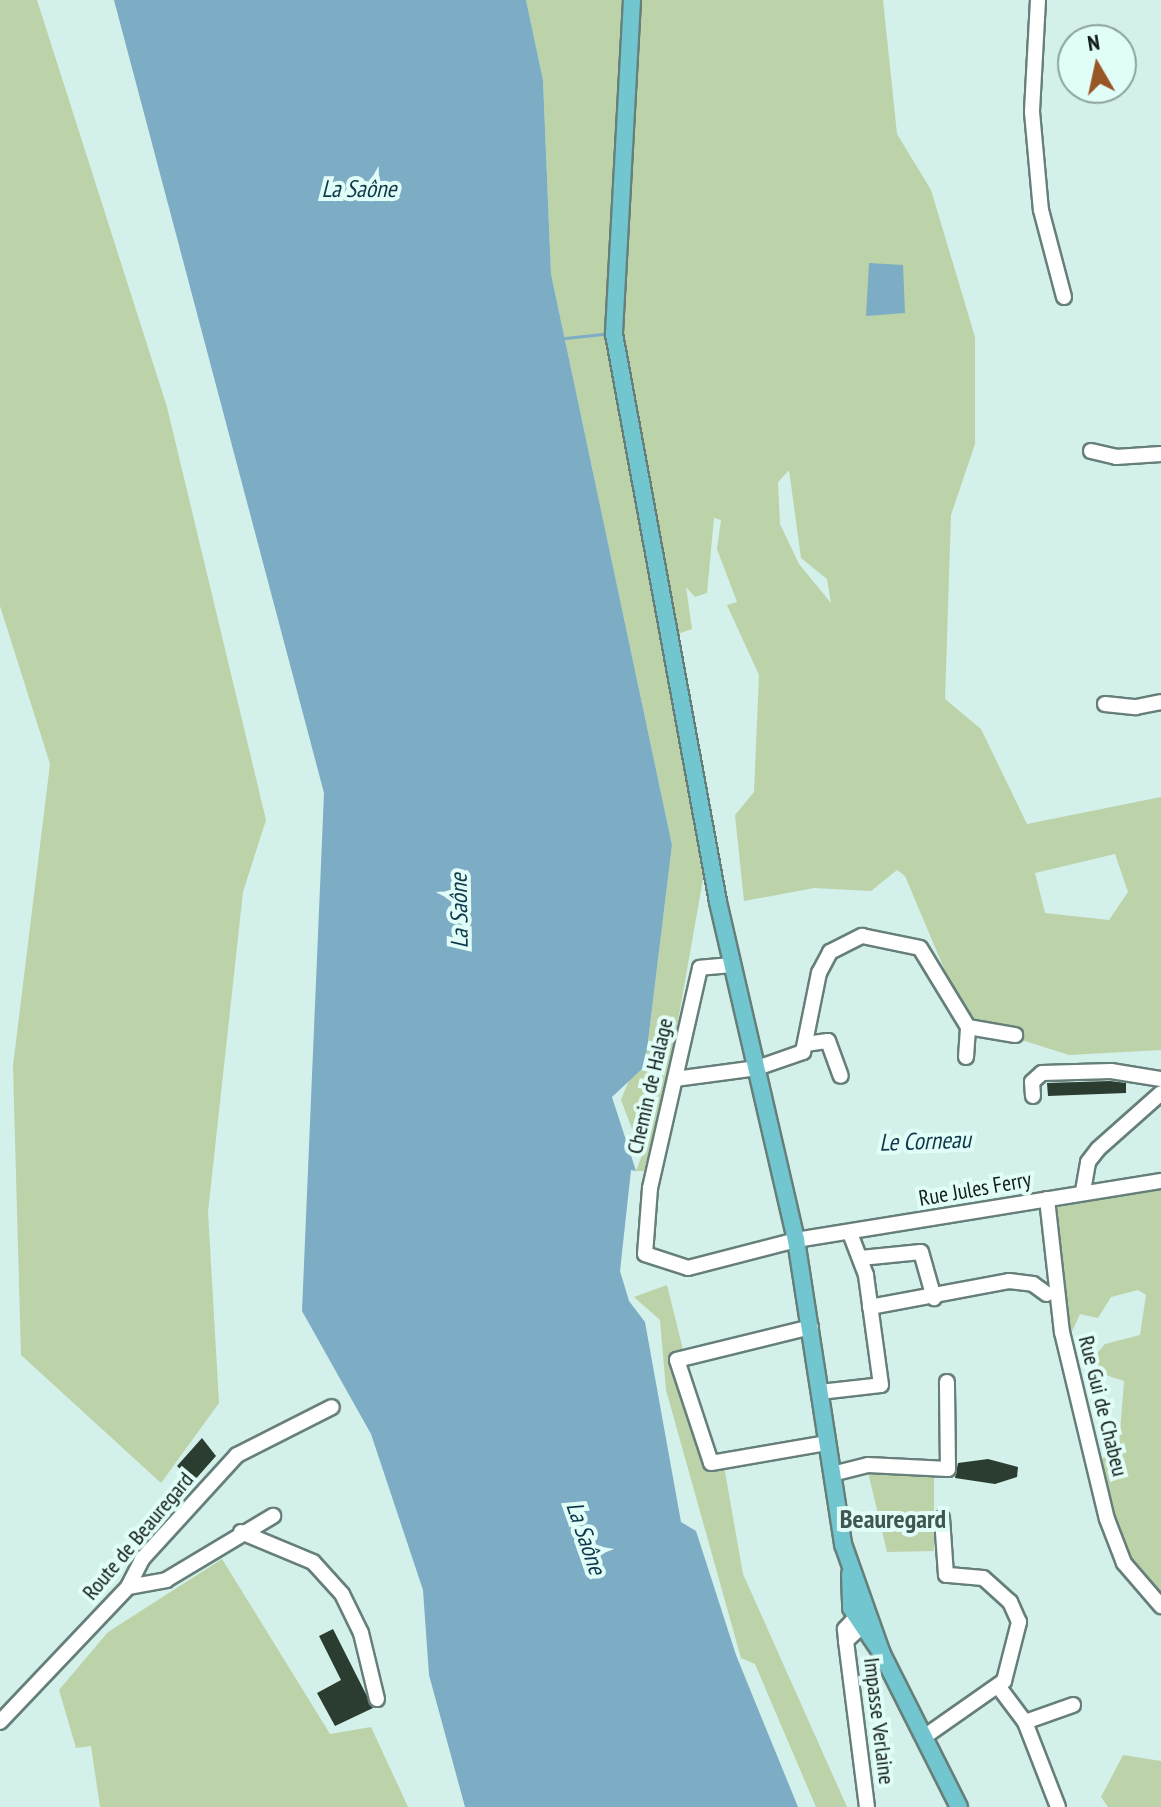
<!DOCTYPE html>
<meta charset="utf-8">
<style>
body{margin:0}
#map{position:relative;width:1161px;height:1807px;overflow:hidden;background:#d4f0ea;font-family:"PT Sans Narrow",sans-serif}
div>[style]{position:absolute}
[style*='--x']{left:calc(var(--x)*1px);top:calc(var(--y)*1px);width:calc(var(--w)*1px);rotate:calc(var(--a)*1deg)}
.green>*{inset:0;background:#bcd2a8}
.water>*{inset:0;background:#7dacc5}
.stream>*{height:3px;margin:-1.5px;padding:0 1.5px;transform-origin:1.5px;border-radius:1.5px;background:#7dacc5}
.building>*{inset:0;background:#2b3c31}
.roads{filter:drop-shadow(2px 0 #667f7a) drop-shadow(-2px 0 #667f7a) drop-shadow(0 2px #667f7a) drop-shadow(0 -2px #667f7a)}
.minor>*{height:14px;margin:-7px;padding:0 7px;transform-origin:7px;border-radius:7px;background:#fff}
.major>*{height:16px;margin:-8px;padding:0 8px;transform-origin:8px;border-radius:8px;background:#71c6d0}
span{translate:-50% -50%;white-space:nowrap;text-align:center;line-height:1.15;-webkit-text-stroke:8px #e1fdf7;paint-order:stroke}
.street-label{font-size:22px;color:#101a18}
.water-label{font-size:24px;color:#0d374a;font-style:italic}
.quarter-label{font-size:26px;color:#3f5652;font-weight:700}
.north{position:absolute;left:1057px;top:24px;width:80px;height:80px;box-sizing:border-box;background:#e1fdf7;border:2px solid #8da29e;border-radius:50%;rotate:351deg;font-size:22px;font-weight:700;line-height:32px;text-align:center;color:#101a18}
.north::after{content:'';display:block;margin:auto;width:28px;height:36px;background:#985525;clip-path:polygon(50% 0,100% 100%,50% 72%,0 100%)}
</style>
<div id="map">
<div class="green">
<i style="clip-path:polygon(0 0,37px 0,167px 407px,266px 820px,243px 892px,208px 1212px,219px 1403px,161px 1483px,21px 1355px,13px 1066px,50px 764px,0 606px)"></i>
<i style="clip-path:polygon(evenodd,526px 0,883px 0,897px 134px,931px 190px,975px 337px,975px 444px,951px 515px,945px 699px,981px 729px,1027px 824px,1161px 797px,1161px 1050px,1069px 1055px,967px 1023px,905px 876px,897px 870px,871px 891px,814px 888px,744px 901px,735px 815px,754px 792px,759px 675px,727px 605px,737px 602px,717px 549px,721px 520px,714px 518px,707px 593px,695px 597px,686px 587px,692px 629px,663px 639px,703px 879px,669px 1072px,644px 1171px,636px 1171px,642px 1155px,621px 1100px,630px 1078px,645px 1066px,672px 845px,551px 274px,543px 80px,526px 0,789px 470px,801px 558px,827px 579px,831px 603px,799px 564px,780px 524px,778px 482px,789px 470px,526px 0,1115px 854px,1128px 892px,1109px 920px,1045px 913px,1035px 873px,1115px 854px)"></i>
<i style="clip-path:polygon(1161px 1189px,1161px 1596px,1134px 1563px,1115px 1523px,1100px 1460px,1119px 1446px,1124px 1381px,1084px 1368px,1105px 1344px,1140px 1335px,1146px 1295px,1138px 1290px,1111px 1297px,1098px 1318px,1080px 1314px,1069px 1338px,1054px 1208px)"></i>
<i style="clip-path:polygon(667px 1285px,711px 1463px,724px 1466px,743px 1574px,847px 1807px,816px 1807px,755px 1664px,741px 1658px,666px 1390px,660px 1320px,634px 1297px)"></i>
<i style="clip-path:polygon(868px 1472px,934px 1476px,934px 1551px,887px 1552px)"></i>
<i style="clip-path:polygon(222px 1559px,330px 1734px,371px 1727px,408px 1807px,100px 1807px,91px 1746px,76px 1748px,59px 1690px,108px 1632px)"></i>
<i style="clip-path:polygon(1123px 1755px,1161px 1761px,1161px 1807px,1108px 1807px,1101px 1797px)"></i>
</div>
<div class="water">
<i style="clip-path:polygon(114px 0,526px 0,543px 80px,551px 274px,672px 845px,645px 1066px,612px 1097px,636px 1171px,631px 1170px,620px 1271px,629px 1301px,645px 1322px,681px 1522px,696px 1531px,736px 1655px,798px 1807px,465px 1807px,429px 1675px,423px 1590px,371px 1434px,302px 1311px,324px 793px)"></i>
<i style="clip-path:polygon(869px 263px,903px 265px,905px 313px,866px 316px)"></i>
</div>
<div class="stream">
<i style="--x:565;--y:338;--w:38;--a:-6"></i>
</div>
<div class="building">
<i style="clip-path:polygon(1047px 1083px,1110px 1081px,1126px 1083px,1126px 1093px,1048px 1096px)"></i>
<i style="clip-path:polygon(202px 1438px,216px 1456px,193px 1482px,177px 1466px)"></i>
<i style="clip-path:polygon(988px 1459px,1018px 1467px,1017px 1477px,995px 1484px,955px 1478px,958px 1463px)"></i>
<i style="clip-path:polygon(333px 1629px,373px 1708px,335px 1726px,317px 1693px,341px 1680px,319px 1636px)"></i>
</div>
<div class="roads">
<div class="minor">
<i style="--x:1038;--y:0;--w:112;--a:93.1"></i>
<i style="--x:1032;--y:112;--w:98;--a:84.8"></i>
<i style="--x:1041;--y:210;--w:90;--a:75.2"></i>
<i style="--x:1091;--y:451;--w:26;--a:13"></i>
<i style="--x:1116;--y:457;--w:45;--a:-3.8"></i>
<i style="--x:1105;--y:704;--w:31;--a:6"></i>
<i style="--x:1136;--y:707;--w:25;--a:-11"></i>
<i style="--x:732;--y:965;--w:32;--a:175"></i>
<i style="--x:700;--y:968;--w:226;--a:102.8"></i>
<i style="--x:650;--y:1188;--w:66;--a:94.3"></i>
<i style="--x:645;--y:1254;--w:45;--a:18"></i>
<i style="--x:688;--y:1268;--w:112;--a:-14.5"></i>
<i style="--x:796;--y:1240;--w:370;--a:-9.2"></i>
<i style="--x:806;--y:1044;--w:22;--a:-8"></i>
<i style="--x:828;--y:1041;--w:37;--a:70"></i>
<i style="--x:966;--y:1057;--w:30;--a:-86"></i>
<i style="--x:675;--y:1079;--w:83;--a:-7.6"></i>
<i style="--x:757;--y:1068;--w:49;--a:-19.2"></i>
<i style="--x:803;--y:1052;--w:81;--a:-78.6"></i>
<i style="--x:819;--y:973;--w:24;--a:-62"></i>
<i style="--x:830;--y:952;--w:36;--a:-27"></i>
<i style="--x:862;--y:936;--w:59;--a:11.7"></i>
<i style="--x:920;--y:948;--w:92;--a:58.7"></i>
<i style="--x:968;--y:1027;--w:48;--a:9.7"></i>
<i style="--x:1033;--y:1096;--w:14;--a:-94"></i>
<i style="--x:1032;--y:1082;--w:13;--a:-42"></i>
<i style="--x:1042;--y:1073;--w:69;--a:-1.7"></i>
<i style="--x:1111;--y:1071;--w:51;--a:9.1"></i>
<i style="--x:1083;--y:1191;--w:29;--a:-80"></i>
<i style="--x:1088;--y:1162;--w:16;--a:-52"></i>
<i style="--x:1098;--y:1149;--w:84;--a:-41.6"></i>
<i style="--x:1047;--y:1199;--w:134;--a:83.6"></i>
<i style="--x:1062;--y:1332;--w:192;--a:76.5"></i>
<i style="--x:1107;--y:1519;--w:47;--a:68.9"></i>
<i style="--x:1124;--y:1563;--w:57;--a:49.3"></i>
<i style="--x:861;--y:1258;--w:60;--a:-5.7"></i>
<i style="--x:921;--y:1252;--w:48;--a:74.2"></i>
<i style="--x:870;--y:1307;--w:141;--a:-10.6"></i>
<i style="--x:1009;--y:1281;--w:24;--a:7"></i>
<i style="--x:1033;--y:1284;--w:17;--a:36"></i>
<i style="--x:811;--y:1327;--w:138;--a:166.2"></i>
<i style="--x:677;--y:1360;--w:108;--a:71.7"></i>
<i style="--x:711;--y:1463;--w:118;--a:-9.8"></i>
<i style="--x:820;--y:1392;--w:61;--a:-6.5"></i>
<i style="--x:881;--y:1385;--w:111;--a:-97.8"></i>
<i style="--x:866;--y:1275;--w:45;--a:-110.9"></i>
<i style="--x:832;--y:1474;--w:37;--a:-14"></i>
<i style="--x:868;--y:1465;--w:80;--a:2.9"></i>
<i style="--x:948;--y:1469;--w:87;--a:-90.7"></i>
<i style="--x:241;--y:1532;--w:78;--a:22.6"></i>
<i style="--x:313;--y:1562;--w:43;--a:47.8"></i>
<i style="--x:342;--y:1594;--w:43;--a:64"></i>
<i style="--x:361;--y:1633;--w:68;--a:76.4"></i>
<i style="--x:128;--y:1587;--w:39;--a:-10"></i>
<i style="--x:166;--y:1580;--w:125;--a:-30.9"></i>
<i style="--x:857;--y:1616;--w:18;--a:133"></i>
<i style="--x:845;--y:1629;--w:12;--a:85"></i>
<i style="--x:846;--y:1641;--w:23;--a:-43"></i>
<i style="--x:846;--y:1641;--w:167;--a:82.8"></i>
<i style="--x:998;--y:1686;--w:45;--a:53.1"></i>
<i style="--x:1025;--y:1722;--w:91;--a:68.8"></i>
<i style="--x:0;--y:1722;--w:186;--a:-46.5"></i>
<i style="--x:128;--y:1587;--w:33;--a:-63"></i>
<i style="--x:143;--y:1558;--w:139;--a:-47.6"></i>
<i style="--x:237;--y:1455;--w:106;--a:-26.8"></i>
<i style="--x:1025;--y:1722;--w:51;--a:-19.5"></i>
<i style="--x:924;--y:1737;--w:98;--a:-35"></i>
<i style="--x:1004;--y:1681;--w:61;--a:-75.7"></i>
<i style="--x:1019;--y:1622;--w:22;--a:-114"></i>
<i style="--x:1010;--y:1602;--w:36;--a:-138"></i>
<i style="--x:983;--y:1578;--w:37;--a:-175"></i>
<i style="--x:946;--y:1575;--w:57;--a:-94"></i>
</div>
<div class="major">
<i style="--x:632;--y:0;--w:334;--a:93.1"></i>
<i style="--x:614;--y:334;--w:577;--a:79.62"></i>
<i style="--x:718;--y:902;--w:347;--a:77"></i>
<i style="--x:796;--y:1240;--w:308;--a:81.2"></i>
<i style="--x:843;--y:1544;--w:117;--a:70.5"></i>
<i style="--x:850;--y:1574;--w:34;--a:88"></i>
<i style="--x:851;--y:1608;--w:55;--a:56"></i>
<i style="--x:882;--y:1654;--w:171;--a:63.3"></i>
</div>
</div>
<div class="street-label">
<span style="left:650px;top:1086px;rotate:-77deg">Chemin de Halage</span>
<span style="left:975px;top:1189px;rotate:-10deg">Rue Jules Ferry</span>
<span style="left:1103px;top:1406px;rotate:76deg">Rue Gui de Chabeu</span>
<span style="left:138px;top:1536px;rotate:-50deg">Route de Beauregard</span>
<span style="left:879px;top:1721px;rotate:83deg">Impasse Verlaine</span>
</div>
<div class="water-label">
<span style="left:359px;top:189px">La Saône</span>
<span style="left:459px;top:911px;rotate:-91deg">La Saône</span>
<span style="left:925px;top:1141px;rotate:-2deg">Le Corneau</span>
<span style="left:586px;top:1538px;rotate:71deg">La Saône</span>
</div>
<div class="quarter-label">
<span style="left:893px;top:1519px">Beauregard</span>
</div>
<div class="north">N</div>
</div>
